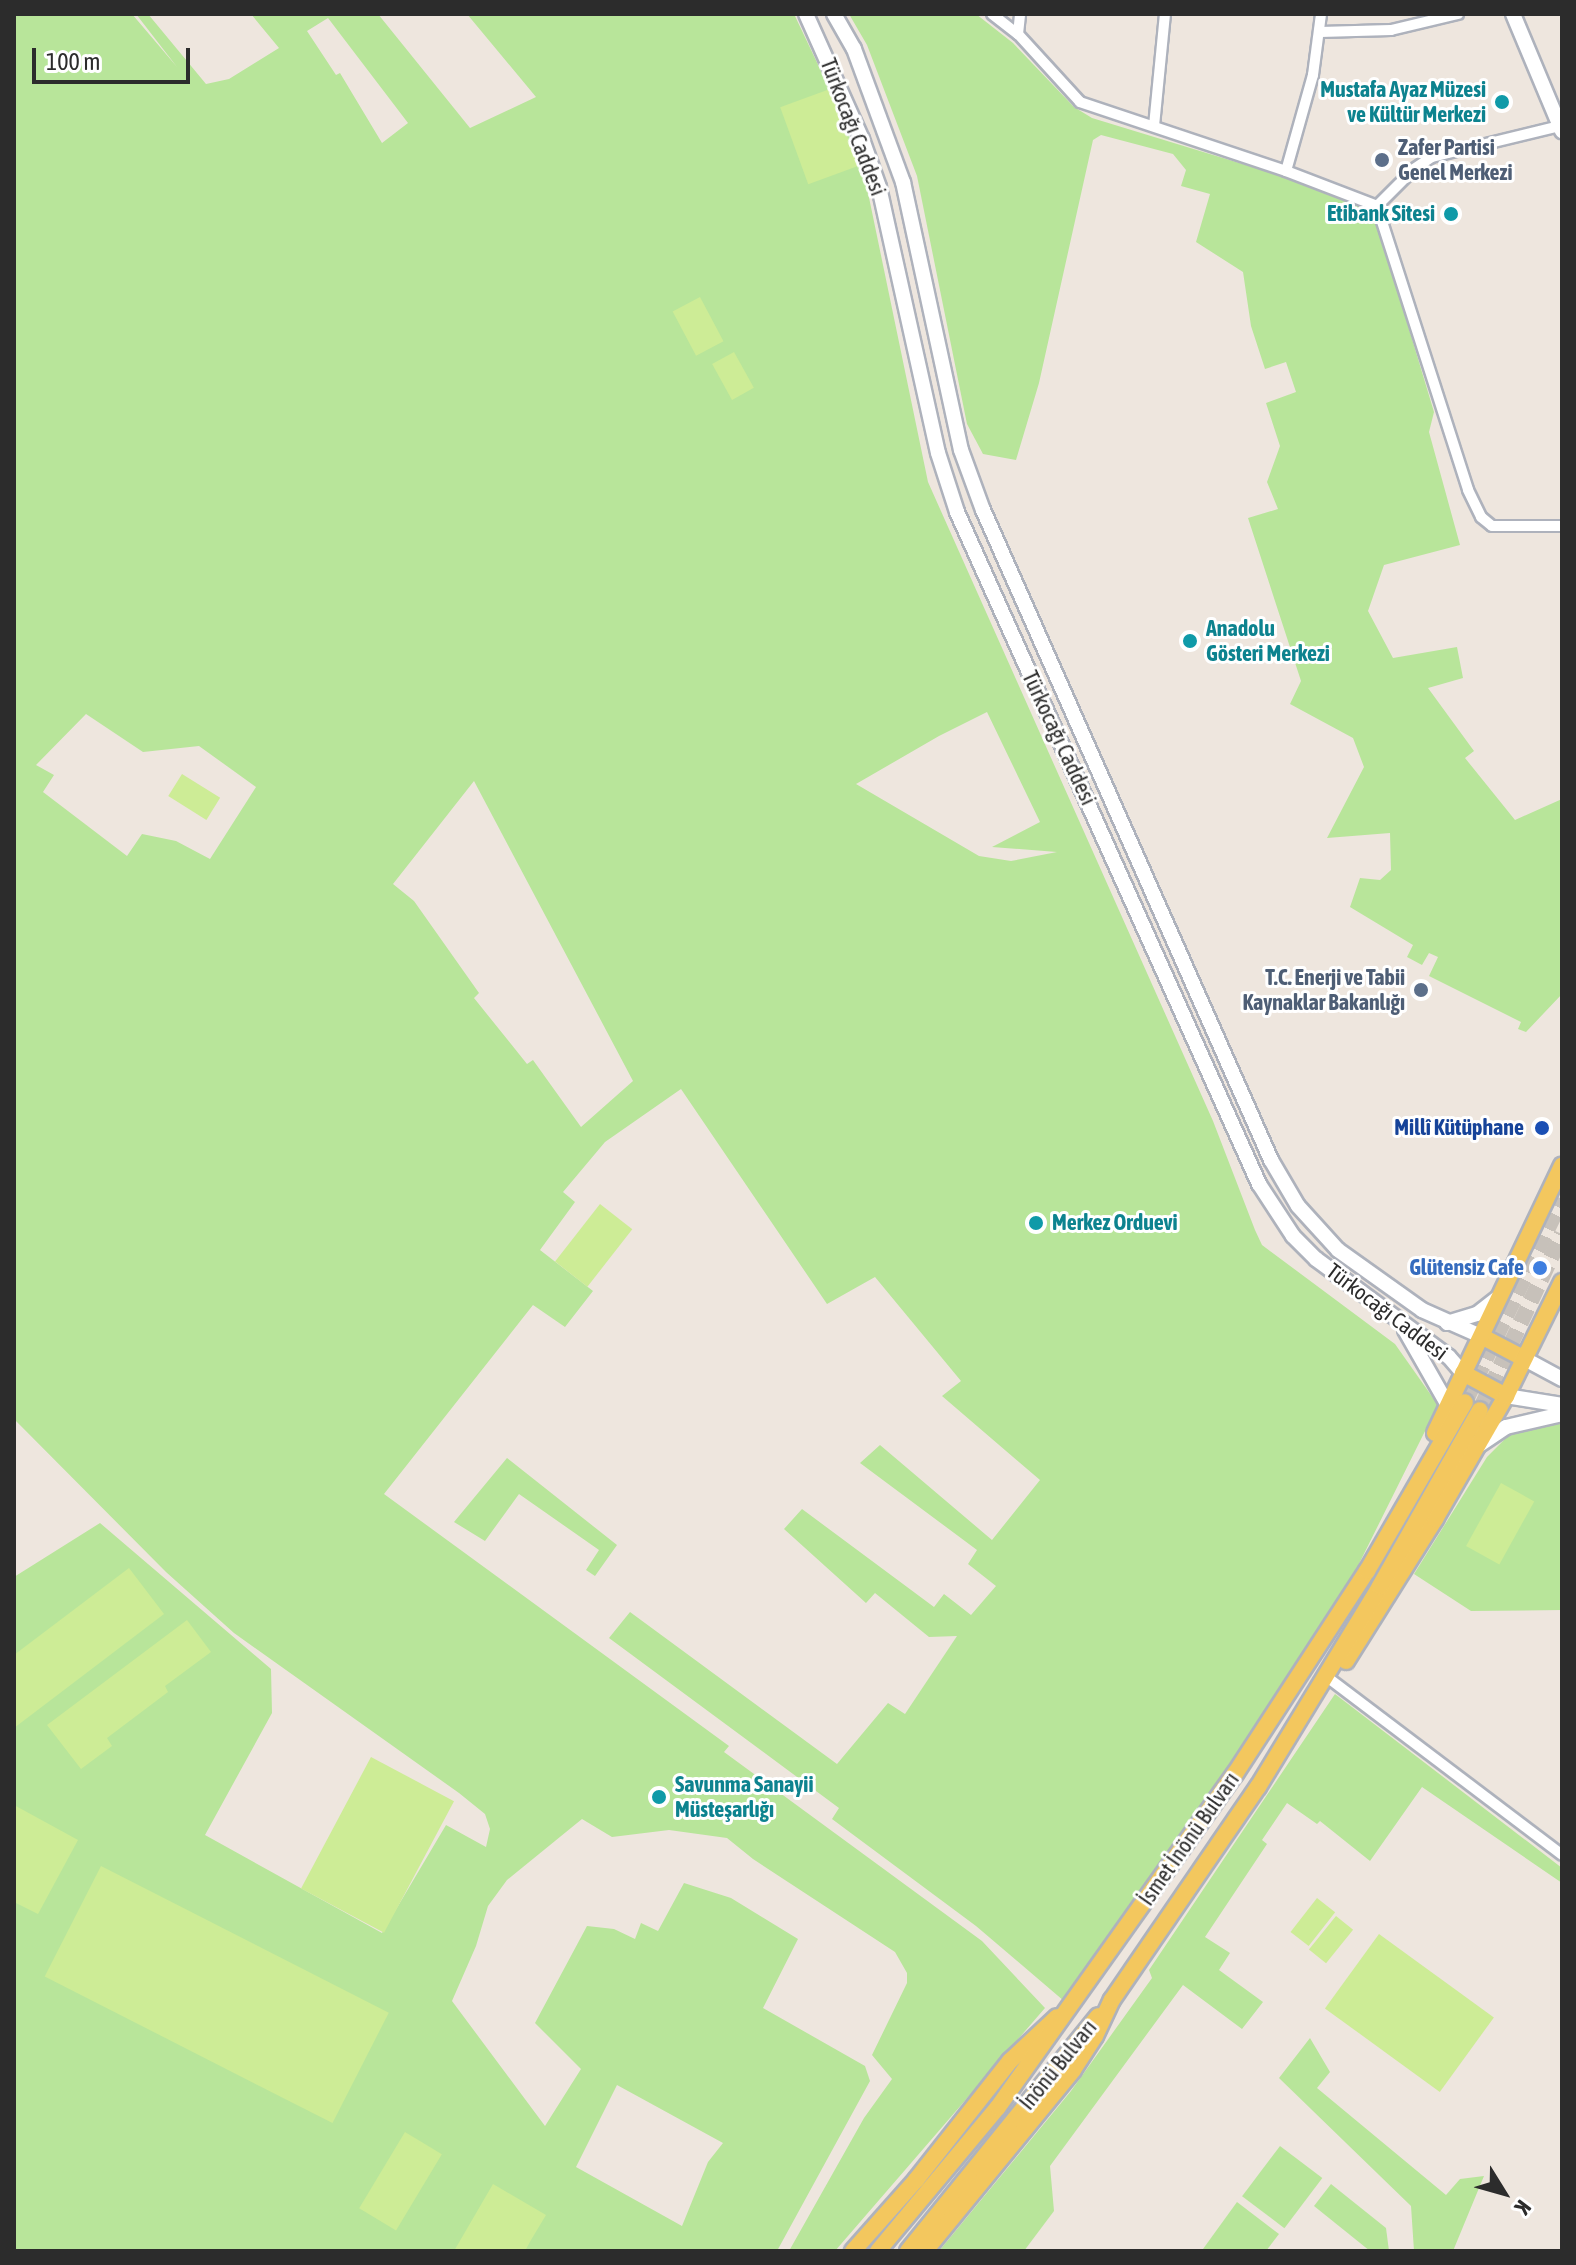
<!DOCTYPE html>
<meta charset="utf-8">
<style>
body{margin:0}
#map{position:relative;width:1576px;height:2265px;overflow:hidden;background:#eee6de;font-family:"Asap Condensed",sans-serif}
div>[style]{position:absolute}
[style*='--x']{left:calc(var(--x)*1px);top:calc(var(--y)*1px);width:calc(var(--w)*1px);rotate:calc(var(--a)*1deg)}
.green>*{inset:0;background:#b8e59a;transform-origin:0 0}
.pitch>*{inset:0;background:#cdec96;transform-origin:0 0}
.primary-tunnel>*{height:16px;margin-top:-8px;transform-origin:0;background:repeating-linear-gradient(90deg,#c7c1ba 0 16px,transparent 0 24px)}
.roads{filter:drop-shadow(2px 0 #aeb2bc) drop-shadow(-2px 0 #aeb2bc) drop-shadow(0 2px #aeb2bc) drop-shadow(0 -2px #aeb2bc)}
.minor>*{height:10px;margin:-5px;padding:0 5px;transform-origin:5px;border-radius:5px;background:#fff}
.secondary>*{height:14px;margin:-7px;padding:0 7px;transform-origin:7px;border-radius:7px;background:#fff}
.primary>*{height:16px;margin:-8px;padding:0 8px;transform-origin:8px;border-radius:8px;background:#f3c75e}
.dots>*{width:22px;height:22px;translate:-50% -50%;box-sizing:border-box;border:4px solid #fff;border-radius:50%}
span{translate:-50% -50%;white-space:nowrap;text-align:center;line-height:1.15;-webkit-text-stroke:6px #fff;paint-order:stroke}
.culture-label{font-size:22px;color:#0d838f;font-weight:700}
.right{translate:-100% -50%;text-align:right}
.left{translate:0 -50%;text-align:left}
.street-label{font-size:22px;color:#2c2c2c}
.service-label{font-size:22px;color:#4e5e75;font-weight:700}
.transit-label{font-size:22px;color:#164399;font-weight:700}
.shop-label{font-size:22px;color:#366cbe;font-weight:700}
.frame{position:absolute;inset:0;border:16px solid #2c2c2c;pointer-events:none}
.north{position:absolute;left:1464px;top:2153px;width:80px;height:80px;-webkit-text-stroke:6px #fff;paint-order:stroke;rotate:127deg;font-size:22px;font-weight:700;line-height:32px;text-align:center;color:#2c2c2c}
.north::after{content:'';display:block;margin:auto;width:28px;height:36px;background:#2c2c2c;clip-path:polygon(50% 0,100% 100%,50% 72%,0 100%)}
.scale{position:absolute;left:32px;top:48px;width:158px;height:36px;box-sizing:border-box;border:4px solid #2c2c2c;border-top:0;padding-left:10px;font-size:24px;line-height:28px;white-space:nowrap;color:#2c2c2c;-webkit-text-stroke:6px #fff;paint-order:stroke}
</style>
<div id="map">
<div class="green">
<i style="clip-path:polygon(evenodd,14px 14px,132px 14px,177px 67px,136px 14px,148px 14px,206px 84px,229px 79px,279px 48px,251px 14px,378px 14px,470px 128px,536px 97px,467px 14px,794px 14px,841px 113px,866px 183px,928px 482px,1213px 1121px,1255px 1230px,1262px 1245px,1395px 1344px,1438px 1405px,1337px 1608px,1071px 2007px,976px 1926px,832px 1819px,839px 1808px,609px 1638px,630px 1612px,837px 1764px,888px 1703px,905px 1714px,957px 1636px,929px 1637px,875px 1593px,866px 1603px,784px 1529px,802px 1509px,934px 1607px,944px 1594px,971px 1615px,996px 1586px,968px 1564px,977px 1550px,860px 1463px,880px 1445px,992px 1540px,1040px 1480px,942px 1396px,961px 1381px,875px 1277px,827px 1304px,681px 1089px,605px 1142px,563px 1192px,575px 1202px,540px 1250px,593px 1291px,565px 1327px,533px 1305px,384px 1494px,729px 1746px,724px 1752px,982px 1941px,1045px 2008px,835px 2251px,789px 2251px,864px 2118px,892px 2079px,872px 2055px,907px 1983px,907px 1973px,895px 1952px,753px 1859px,727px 1838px,669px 1830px,612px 1837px,582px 1819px,507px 1880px,488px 1906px,476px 1946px,452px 2001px,545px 2126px,581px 2069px,535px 2023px,587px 1926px,614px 1929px,635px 1939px,641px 1923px,658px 1931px,684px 1883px,731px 1898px,798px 1939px,763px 2008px,865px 2066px,870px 2081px,777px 2251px,14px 2251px,14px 1577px,100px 1523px,271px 1669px,272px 1713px,205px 1835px,382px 1933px,446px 1825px,486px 1847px,490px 1829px,485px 1814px,459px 1793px,234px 1633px,166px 1572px,14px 1419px,14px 14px,328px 18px,408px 123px,382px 143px,340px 73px,336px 75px,307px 31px,328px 18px,14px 14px,987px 712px,1040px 822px,992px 847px,1057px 852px,1011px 861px,979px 856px,856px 784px,939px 736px,987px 712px,14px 14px,86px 714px,143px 752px,199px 746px,256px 787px,210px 859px,176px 841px,142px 834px,127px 856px,43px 792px,54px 775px,36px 765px,86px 714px,14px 14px,474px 781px,633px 1081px,581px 1127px,533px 1060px,527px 1064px,474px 998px,479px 993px,414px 901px,393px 884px,474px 781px,14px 14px,617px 2085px,723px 2143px,708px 2162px,682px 2226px,576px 2167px,617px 2085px)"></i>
<i style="clip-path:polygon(849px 14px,976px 14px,1013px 43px,1074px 107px,1092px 118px,1285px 177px,1373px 209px,1434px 412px,1429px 432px,1460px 545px,1384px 565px,1368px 611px,1393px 658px,1457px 647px,1463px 678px,1428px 688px,1474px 751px,1465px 758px,1515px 820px,1562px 799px,1562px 994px,1526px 1032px,1518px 1029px,1521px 1022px,1429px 976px,1438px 957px,1429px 953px,1422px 965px,1407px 957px,1413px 945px,1350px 907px,1360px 878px,1380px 880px,1391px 870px,1390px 833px,1327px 838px,1364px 767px,1353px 738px,1290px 704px,1301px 681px,1248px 518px,1278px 509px,1267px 482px,1280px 446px,1266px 403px,1296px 392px,1286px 362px,1265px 369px,1251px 326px,1243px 272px,1196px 242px,1210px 194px,1181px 186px,1186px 170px,1173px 154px,1101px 135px,1093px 140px,1039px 383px,1016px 460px,983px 454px,967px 424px,917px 176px,867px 45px)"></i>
<i style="clip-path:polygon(1546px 1423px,1562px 1423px,1562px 1610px,1471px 1611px,1414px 1574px,1487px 1457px,1513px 1431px)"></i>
<i style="clip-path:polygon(507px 1458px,617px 1545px,595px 1576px,586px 1570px,599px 1550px,519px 1494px,485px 1541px,454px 1522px)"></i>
<i style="clip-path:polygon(1335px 1694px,1562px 1868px,1562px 1883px,1422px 1787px,1370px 1861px,1320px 1821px,1317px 1824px,1287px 1803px,1262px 1840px,1267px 1844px,1205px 1937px,1230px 1953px,1219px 1970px,1263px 2002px,1242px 2029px,1183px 1985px,1050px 2166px,1054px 2211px,1024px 2251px,939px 2251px,1071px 2091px,1152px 1978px,1149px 1970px)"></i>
<i style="clip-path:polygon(1310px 2038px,1330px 2072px,1317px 2088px,1446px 2195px,1460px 2179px,1484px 2176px,1453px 2251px,1414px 2251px,1411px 2206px,1279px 2078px)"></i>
<i style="left:1280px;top:2146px;width:53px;height:63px;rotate:37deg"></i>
<i style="clip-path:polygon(1331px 2184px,1386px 2228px,1389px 2251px,1370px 2251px,1314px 2206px)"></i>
<i style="clip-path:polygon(1237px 2202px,1279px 2234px,1266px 2251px,1206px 2251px,1203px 2249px)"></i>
</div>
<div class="pitch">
<i style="left:830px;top:89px;width:82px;height:53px;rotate:70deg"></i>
<i style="left:700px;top:297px;width:50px;height:31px;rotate:62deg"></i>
<i style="left:734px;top:352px;width:41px;height:25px;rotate:61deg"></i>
<i style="left:182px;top:774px;width:45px;height:26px;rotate:32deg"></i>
<i style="left:600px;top:1204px;width:41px;height:73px;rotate:38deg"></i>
<i style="left:1501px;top:1483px;width:38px;height:72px;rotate:29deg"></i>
<i style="clip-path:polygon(129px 1568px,164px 1614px,14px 1728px,14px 1655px)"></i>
<i style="clip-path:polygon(187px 1620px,211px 1652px,165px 1686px,168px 1692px,107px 1738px,112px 1746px,81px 1769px,47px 1725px)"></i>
<i style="left:371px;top:1757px;width:94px;height:149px;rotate:28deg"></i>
<i style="clip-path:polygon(14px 1805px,78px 1840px,38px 1914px,14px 1902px)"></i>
<i style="left:101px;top:1866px;width:323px;height:124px;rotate:27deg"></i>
<i style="left:1317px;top:1898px;width:23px;height:43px;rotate:38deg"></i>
<i style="left:1336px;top:1916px;width:22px;height:43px;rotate:39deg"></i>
<i style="left:1379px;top:1934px;width:142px;height:92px;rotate:36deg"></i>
<i style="left:405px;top:2132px;width:43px;height:89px;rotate:31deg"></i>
<i style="clip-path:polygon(493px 2184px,546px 2215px,531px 2240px,525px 2251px,454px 2251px)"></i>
</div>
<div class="primary-tunnel">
<i style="--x:1465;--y:1402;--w:225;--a:-64.5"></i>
<i style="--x:1480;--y:1410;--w:194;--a:-65"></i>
</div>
<div class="roads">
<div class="minor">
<i style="--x:992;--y:14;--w:33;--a:38"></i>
<i style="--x:1018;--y:34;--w:92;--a:47.6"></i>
<i style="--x:1080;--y:102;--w:217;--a:18.5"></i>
<i style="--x:1286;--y:171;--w:97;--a:21"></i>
<i style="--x:1320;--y:32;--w:71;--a:-1.6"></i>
<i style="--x:1391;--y:30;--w:69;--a:-13.4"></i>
<i style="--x:1018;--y:34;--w:20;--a:-84"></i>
<i style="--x:1154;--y:126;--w:113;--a:-84.4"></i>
<i style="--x:1286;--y:171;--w:100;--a:-74.3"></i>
<i style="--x:1313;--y:75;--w:62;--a:-82.5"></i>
<i style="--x:1377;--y:206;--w:298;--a:72.2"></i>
<i style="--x:1468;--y:490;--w:30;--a:64"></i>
<i style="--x:1481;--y:517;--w:14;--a:39"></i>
<i style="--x:1492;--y:526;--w:70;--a:0"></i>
<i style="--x:1377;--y:206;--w:52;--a:-45"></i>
<i style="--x:1414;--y:169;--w:22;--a:-34"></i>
<i style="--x:1432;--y:157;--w:132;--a:-13.6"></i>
<i style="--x:1331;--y:1680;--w:290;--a:37.1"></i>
</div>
<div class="secondary">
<i style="--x:806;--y:14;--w:137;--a:65.9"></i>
<i style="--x:862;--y:139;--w:51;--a:70.5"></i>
<i style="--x:879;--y:187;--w:272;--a:77.5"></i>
<i style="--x:938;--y:453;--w:62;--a:72.1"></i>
<i style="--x:957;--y:512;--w:737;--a:65.8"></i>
<i style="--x:1259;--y:1184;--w:62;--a:56.8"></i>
<i style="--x:1293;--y:1236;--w:33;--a:45"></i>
<i style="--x:1316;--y:1259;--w:165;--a:36.4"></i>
<i style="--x:1449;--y:1357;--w:21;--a:49"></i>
<i style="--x:834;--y:14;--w:40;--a:60.3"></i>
<i style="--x:854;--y:49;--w:142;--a:69.8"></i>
<i style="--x:903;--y:182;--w:274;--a:77.8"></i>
<i style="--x:961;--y:450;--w:64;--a:69.9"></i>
<i style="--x:983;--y:510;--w:711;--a:66.1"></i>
<i style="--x:1271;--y:1160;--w:53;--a:59.6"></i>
<i style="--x:1298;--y:1206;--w:59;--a:47.7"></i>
<i style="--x:1338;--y:1250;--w:103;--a:35.5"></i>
<i style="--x:1422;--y:1310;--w:67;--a:23.9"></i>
<i style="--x:1513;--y:14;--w:127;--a:67.3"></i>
<i style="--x:1447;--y:1323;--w:31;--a:-17"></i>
<i style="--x:1477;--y:1314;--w:28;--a:-38"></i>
<i style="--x:1405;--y:1330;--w:89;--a:60.3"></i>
<i style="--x:1523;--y:1358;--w:44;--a:28.3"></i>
<i style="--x:1506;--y:1396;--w:57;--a:9.1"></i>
<i style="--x:1478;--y:1446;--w:34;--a:-34"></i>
<i style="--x:1506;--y:1427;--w:57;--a:-13.1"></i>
</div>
<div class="primary">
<i style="--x:1483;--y:1337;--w:45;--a:27.7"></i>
<i style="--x:1463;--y:1373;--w:49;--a:28.1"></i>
<i style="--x:1435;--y:1433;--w:296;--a:-64.6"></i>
<i style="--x:1346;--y:1661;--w:168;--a:-57.9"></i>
<i style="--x:1435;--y:1519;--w:142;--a:-60"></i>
<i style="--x:1506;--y:1396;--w:127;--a:-63.8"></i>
<i style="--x:853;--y:2251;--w:95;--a:-48.4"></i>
<i style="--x:916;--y:2180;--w:152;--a:-51.7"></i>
<i style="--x:1010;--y:2061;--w:64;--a:-43.1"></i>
<i style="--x:878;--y:2251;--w:187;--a:-50.2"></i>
<i style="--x:998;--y:2107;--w:409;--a:-54.6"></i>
<i style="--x:1235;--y:1774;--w:242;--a:-57"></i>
<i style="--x:1367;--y:1571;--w:195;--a:-59.9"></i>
<i style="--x:908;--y:2251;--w:302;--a:-51"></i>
<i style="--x:925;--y:2251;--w:234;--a:-50.7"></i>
<i style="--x:1073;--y:2070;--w:40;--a:-57.1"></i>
<i style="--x:1095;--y:2036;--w:40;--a:-65"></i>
<i style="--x:1112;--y:2000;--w:258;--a:-55.6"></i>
<i style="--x:1258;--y:1787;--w:235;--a:-58.7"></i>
<i style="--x:1380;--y:1586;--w:202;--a:-60.4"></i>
</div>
</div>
<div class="dots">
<i style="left:1502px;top:102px;background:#0f9aa8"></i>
<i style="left:1382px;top:160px;background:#5c6f8a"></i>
<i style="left:1451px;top:214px;background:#0f9aa8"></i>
<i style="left:1190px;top:641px;background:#0f9aa8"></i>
<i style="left:1421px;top:990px;background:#5c6f8a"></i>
<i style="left:1542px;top:1128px;background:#1a4fb4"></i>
<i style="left:1036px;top:1223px;background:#0f9aa8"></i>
<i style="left:1540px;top:1268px;background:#3f7fe0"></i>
<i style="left:659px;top:1797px;background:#0f9aa8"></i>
</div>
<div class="culture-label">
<span class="right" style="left:1486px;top:102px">Mustafa Ayaz Müzesi<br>ve Kültür Merkezi</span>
<span class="right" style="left:1435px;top:214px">Etibank Sitesi</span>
<span class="left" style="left:1206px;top:641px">Anadolu<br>Gösteri Merkezi</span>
<span class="left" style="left:1052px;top:1223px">Merkez Orduevi</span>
<span class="left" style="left:675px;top:1797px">Savunma Sanayii<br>Müsteşarlığı</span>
</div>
<div class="street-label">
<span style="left:853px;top:127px;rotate:69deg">Türkocağı Caddesi</span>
<span style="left:1059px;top:738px;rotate:65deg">Türkocağı Caddesi</span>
<span style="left:1387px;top:1312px;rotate:37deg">Türkocağı Caddesi</span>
<span style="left:1189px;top:1839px;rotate:-55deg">İsmet İnönü Bulvarı</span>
<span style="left:1058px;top:2065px;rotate:-51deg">İnönü Bulvarı</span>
</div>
<div class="service-label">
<span class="left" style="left:1398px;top:160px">Zafer Partisi<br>Genel Merkezi</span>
<span class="right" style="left:1405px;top:990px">T.C. Enerji ve Tabii<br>Kaynaklar Bakanlığı</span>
</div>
<div class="transit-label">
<span class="right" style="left:1524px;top:1128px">Millî Kütüphane</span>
</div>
<div class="shop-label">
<span class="right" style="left:1524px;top:1268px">Glütensiz Cafe</span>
</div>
<div class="frame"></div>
<div class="north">K</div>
<div class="scale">100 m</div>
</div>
